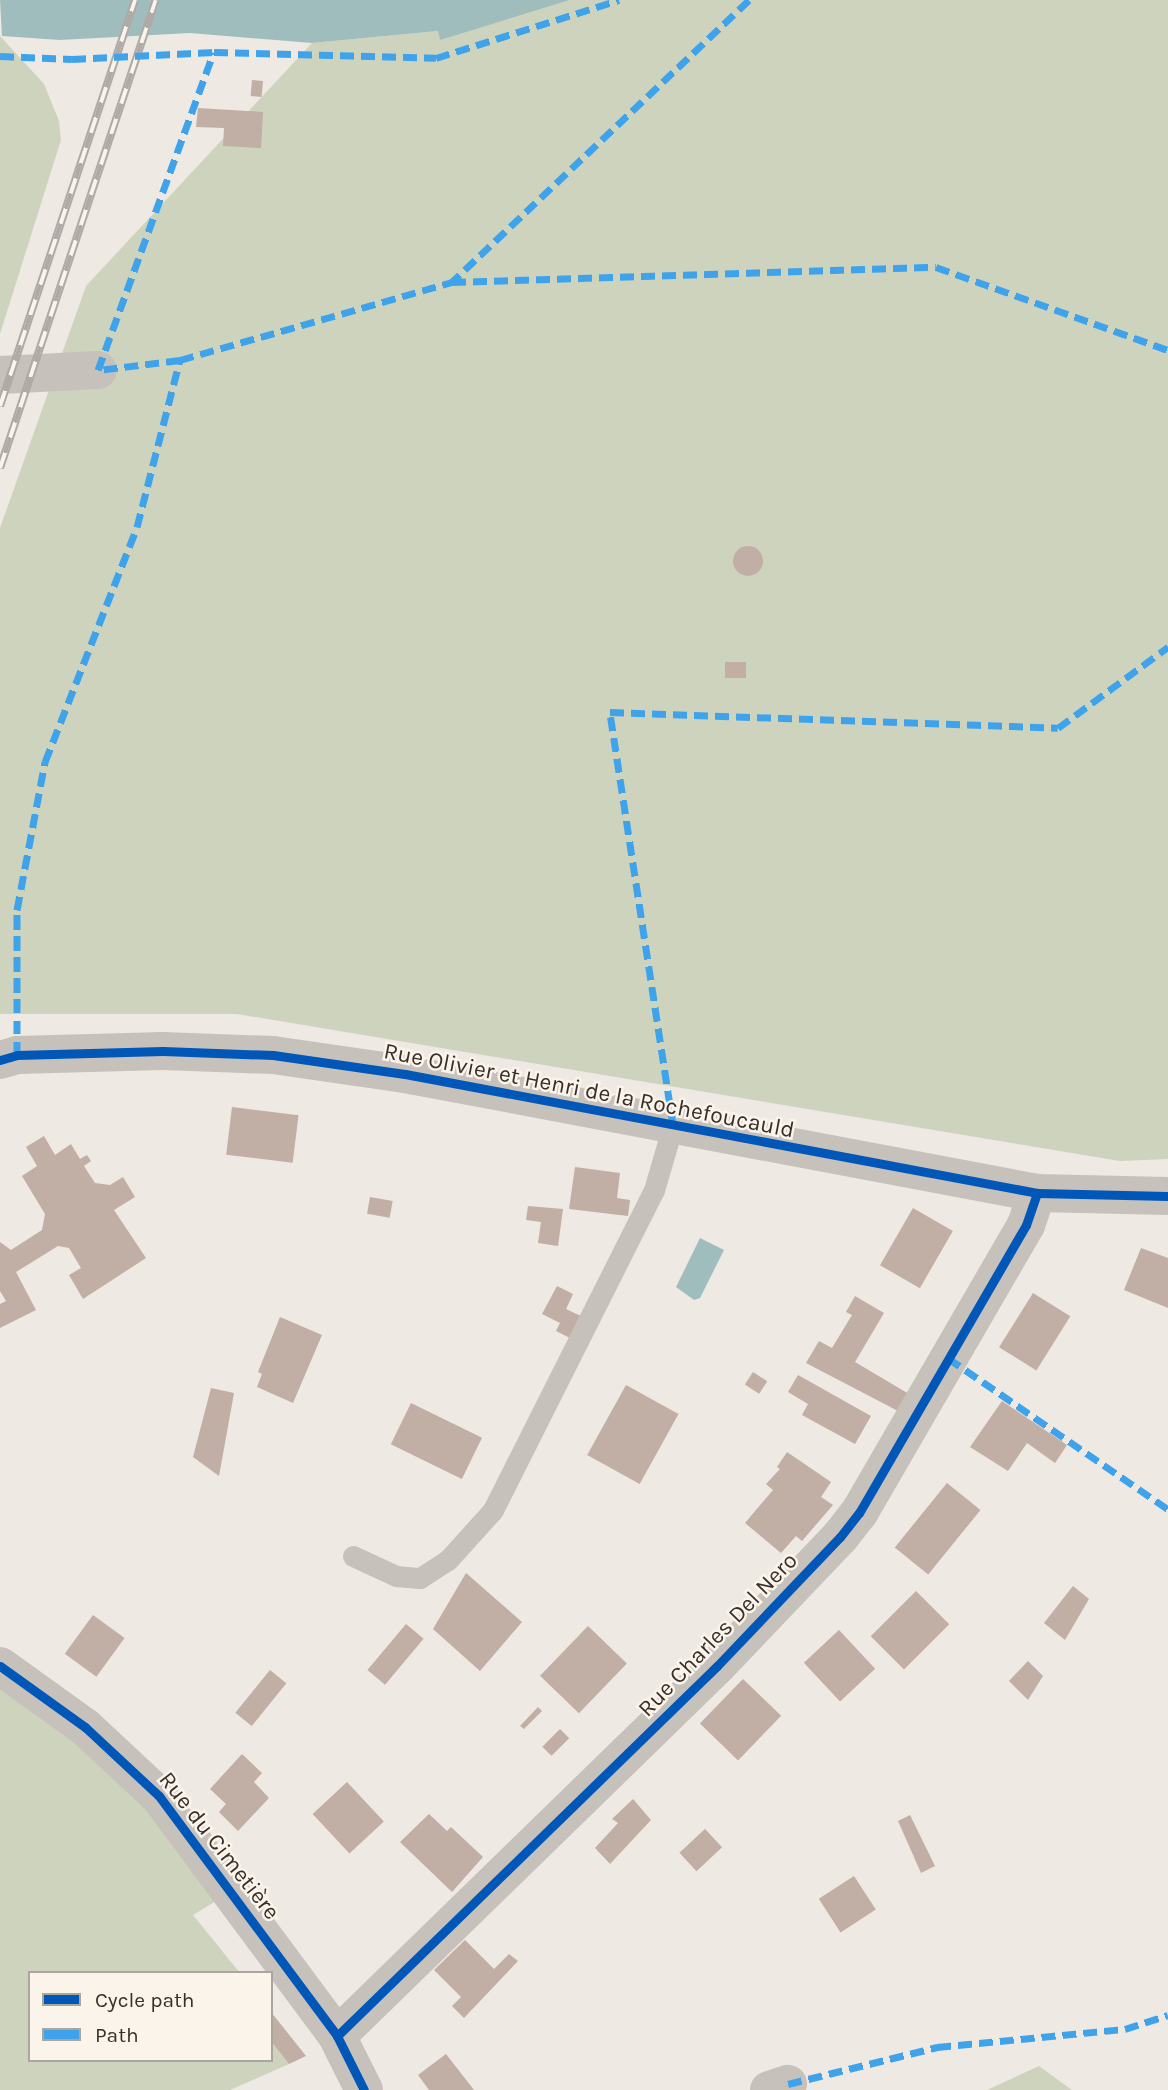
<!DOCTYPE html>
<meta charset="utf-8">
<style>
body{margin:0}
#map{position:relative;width:1168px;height:2090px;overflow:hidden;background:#eee9e2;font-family:Karla,sans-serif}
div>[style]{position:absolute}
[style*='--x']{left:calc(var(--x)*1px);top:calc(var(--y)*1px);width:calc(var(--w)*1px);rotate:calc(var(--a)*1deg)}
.green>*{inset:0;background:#ced3bd}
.water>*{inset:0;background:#a0bdbe}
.building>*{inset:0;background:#c1aea4;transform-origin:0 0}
.round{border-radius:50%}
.service>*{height:21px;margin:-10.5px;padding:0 10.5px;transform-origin:10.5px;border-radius:10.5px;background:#c7c1bb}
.minor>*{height:38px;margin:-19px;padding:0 19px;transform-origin:19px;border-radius:19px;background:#c7c1bb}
.rail>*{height:8px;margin-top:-4px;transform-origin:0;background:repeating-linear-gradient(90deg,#faf4eb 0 16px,#afaaa6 0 32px);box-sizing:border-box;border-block:2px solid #afaaa6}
.quiet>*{height:7px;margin-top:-3.5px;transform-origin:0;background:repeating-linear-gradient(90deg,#3fa3eb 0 14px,transparent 0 21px)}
.cycleway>*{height:9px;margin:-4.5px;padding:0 4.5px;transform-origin:4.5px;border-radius:4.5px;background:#0057b8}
span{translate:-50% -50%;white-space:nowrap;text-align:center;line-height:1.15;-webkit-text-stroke:5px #faf4eb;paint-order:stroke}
.street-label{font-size:23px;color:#382f2a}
.legend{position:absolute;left:28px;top:1971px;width:245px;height:91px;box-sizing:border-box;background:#faf4eb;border:2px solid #aca59e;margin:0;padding:9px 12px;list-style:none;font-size:21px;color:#382f2a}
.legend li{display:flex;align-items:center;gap:14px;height:35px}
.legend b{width:35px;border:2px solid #aca59e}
</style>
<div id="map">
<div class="green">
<i style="clip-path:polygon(570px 0,1168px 0,1168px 1159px,1120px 1161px,237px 1014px,0 1014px,0 528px,86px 286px,312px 43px,439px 31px,440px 39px)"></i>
<i style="clip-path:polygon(0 36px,44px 84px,59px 121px,61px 140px,0 334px)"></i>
<i style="clip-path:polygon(0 1675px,82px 1731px,221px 1898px,193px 1915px,240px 1973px,30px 1973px,30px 2060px,271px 2060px,271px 2041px,289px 2064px,230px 2090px,0 2090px)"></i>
<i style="clip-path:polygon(1039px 2066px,1072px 2090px,987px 2090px)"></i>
</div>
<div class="water">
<i style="clip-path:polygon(0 0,570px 0,440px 40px,438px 31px,312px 43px,190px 33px,60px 40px,2px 36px)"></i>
<i style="clip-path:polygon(700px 1238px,724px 1250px,700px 1298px,694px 1300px,676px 1287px)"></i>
</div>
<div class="building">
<i style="left:252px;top:80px;width:11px;height:16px;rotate:5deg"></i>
<i style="clip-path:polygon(198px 108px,263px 112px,261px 148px,223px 146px,224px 128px,196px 127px)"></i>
<i class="round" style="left:733px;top:546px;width:30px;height:30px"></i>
<i style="left:725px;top:662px;width:21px;height:16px"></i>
<i style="left:232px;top:1107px;width:67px;height:48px;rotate:7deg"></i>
<i style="clip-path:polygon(44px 1136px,55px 1155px,71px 1144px,80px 1159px,87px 1155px,91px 1161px,84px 1166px,95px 1183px,110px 1185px,123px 1177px,135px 1197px,114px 1210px,146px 1258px,83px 1299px,69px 1275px,81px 1268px,69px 1248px,58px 1246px,16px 1272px,36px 1310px,0 1328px,0 1304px,6px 1301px,0 1291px,0 1242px,11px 1250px,42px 1230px,45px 1214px,22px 1176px,37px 1166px,26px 1147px)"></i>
<i style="clip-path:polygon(575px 1167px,620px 1173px,617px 1198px,630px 1200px,628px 1216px,569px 1209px)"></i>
<i style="left:370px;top:1197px;width:23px;height:17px;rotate:10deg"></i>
<i style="clip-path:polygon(528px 1206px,563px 1209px,558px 1246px,538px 1243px,541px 1222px,526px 1220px)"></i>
<i style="left:913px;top:1208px;width:46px;height:66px;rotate:30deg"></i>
<i style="clip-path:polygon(1141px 1248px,1168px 1258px,1168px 1308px,1124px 1290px)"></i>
<i style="clip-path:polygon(557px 1286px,573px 1294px,566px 1309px,583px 1317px,572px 1339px,556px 1331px,560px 1323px,542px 1314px)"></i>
<i style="left:1033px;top:1293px;width:44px;height:64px;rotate:32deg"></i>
<i style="clip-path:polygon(855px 1296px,884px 1313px,855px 1362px,909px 1394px,898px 1411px,806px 1363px,819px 1341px,832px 1348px,852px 1315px,846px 1312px)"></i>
<i style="clip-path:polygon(280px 1317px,322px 1335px,293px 1403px,257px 1387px,262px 1374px,258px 1372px)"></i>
<i style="left:753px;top:1372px;width:17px;height:15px;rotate:33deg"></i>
<i style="clip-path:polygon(798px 1375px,871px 1416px,855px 1444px,802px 1415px,808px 1404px,788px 1392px)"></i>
<i style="left:626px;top:1385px;width:60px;height:80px;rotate:29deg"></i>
<i style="clip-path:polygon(211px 1388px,234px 1393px,219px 1476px,193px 1457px)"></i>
<i style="clip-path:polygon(1002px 1401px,1067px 1445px,1055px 1463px,1027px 1443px,1008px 1471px,970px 1447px)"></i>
<i style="left:411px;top:1403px;width:79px;height:46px;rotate:26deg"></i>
<i style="clip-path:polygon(787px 1452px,831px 1482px,821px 1497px,833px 1505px,802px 1541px,796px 1536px,781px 1553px,745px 1523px,773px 1490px,766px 1484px,780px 1469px,777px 1467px)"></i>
<i style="left:947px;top:1483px;width:43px;height:83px;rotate:39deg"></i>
<i style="clip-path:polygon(466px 1573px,522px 1622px,480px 1671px,433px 1629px)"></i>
<i style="clip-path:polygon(1073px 1586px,1089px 1599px,1065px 1640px,1044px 1623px)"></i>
<i style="left:916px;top:1591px;width:47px;height:64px;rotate:45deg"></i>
<i style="left:93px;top:1615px;width:39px;height:48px;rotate:36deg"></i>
<i style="left:406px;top:1624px;width:23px;height:60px;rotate:40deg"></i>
<i style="left:588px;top:1626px;width:54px;height:69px;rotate:44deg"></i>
<i style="left:839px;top:1630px;width:53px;height:48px;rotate:47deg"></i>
<i style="clip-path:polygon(1028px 1661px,1043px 1676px,1028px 1700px,1009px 1681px)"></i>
<i style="left:270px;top:1670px;width:21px;height:55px;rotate:39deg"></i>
<i style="left:743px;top:1679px;width:53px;height:62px;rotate:44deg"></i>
<i style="clip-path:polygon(538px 1707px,542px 1711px,524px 1729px,520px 1726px)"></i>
<i style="left:560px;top:1729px;width:13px;height:25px;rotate:45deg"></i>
<i style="clip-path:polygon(242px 1754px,262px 1773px,254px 1782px,269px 1798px,238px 1831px,219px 1812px,226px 1804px,210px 1789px)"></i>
<i style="left:347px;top:1782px;width:54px;height:47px;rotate:47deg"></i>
<i style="clip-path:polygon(633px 1799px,651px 1820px,610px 1864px,595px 1848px,618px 1823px,612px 1819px)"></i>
<i style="clip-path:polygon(429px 1814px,447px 1831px,451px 1827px,483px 1857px,452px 1892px,400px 1842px)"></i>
<i style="clip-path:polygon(910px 1815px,935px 1866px,921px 1873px,898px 1821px)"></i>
<i style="left:705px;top:1829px;width:25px;height:35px;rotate:47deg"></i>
<i style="left:854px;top:1876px;width:40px;height:42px;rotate:57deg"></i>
<i style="clip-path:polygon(465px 1940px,494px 1969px,509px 1954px,518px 1961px,464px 2018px,452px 2006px,461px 1997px,434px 1970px)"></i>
<i style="clip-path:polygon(271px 2012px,306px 2056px,289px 2064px,271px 2041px)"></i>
<i style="clip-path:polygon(446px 2054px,474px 2090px,429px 2090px,418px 2075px)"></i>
</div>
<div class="service">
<i style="--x:353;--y:1556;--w:47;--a:24.9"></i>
<i style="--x:396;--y:1576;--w:24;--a:5"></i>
<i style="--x:420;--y:1578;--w:33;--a:-33"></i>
<i style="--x:448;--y:1560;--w:67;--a:-48"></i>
<i style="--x:493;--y:1510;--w:358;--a:-63.3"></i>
<i style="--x:654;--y:1190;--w:68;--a:-73.7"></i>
</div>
<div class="minor">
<i style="--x:0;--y:375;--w:98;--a:-2.9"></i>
<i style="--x:0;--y:1060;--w:18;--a:-16"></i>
<i style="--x:17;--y:1055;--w:146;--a:-1.6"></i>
<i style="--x:163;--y:1051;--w:110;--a:2.1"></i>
<i style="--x:273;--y:1055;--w:133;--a:8.2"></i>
<i style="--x:405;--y:1074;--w:643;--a:10.66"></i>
<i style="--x:1037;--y:1193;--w:131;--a:1.3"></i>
<i style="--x:0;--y:1666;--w:105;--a:35.7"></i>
<i style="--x:85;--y:1727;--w:101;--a:43"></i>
<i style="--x:159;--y:1796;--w:299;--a:53.4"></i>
<i style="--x:337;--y:2036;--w:60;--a:63.4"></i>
<i style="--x:337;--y:2036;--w:530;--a:-44.24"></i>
<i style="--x:717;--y:1666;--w:178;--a:-46.4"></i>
<i style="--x:840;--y:1537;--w:31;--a:-52"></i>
<i style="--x:859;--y:1513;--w:333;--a:-59.9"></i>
<i style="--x:1026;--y:1225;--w:34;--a:-71"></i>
<i style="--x:769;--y:2090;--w:20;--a:-18"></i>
</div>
<div class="rail">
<i style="--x:0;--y:406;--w:428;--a:-71.6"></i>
<i style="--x:0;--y:468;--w:493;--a:-71.6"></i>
</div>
<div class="quiet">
<i style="--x:749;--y:0;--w:410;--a:136.5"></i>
<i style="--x:452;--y:282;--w:484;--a:-1.8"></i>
<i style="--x:936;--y:267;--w:246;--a:19.7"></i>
<i style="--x:0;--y:56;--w:72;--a:2.4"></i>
<i style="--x:72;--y:59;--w:142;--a:-2.8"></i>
<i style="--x:214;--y:52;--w:222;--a:1.5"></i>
<i style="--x:436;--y:58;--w:192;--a:-17.6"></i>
<i style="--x:180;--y:360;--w:283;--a:-16"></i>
<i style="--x:17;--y:1055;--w:145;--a:-90"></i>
<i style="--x:17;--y:910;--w:151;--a:-79.3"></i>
<i style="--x:45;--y:762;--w:252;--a:-68.6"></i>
<i style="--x:137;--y:527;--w:172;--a:-75.6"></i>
<i style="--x:180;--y:360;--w:83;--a:173"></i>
<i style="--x:98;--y:370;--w:338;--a:-70"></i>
<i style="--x:673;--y:1125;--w:418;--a:-98.7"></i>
<i style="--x:610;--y:712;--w:448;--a:2"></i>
<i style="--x:1058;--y:728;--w:137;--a:-36.4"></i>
<i style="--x:948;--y:1358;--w:267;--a:34.5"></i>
<i style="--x:788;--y:2084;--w:154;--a:-13.9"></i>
<i style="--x:937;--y:2047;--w:189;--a:-5.5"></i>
<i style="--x:1125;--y:2029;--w:45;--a:-18"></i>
</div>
<div class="cycleway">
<i style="--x:0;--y:1060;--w:18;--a:-16"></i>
<i style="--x:17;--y:1055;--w:146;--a:-1.6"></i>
<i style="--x:163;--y:1051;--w:110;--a:2.1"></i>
<i style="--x:273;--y:1055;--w:133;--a:8.2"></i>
<i style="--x:405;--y:1074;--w:643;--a:10.66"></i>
<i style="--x:1037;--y:1193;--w:131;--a:1.3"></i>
<i style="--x:0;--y:1666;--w:105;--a:35.7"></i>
<i style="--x:85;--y:1727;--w:101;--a:43"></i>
<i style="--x:159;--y:1796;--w:299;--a:53.4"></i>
<i style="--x:337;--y:2036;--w:60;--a:63.4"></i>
<i style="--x:337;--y:2036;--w:530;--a:-44.24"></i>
<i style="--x:717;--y:1666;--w:178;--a:-46.4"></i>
<i style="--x:840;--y:1537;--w:31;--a:-52"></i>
<i style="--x:859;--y:1513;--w:333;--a:-59.9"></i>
<i style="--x:1026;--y:1225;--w:34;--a:-71"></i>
</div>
<div class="street-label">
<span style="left:589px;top:1091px;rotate:11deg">Rue Olivier et Henri de la Rochefoucauld</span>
<span style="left:718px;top:1635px;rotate:-46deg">Rue Charles Del Nero</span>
<span style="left:219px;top:1846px;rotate:52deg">Rue du Cimetière</span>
</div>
<ul class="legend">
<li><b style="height:9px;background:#0057b8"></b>Cycle path</li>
<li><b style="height:9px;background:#3fa3eb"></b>Path</li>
</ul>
</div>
